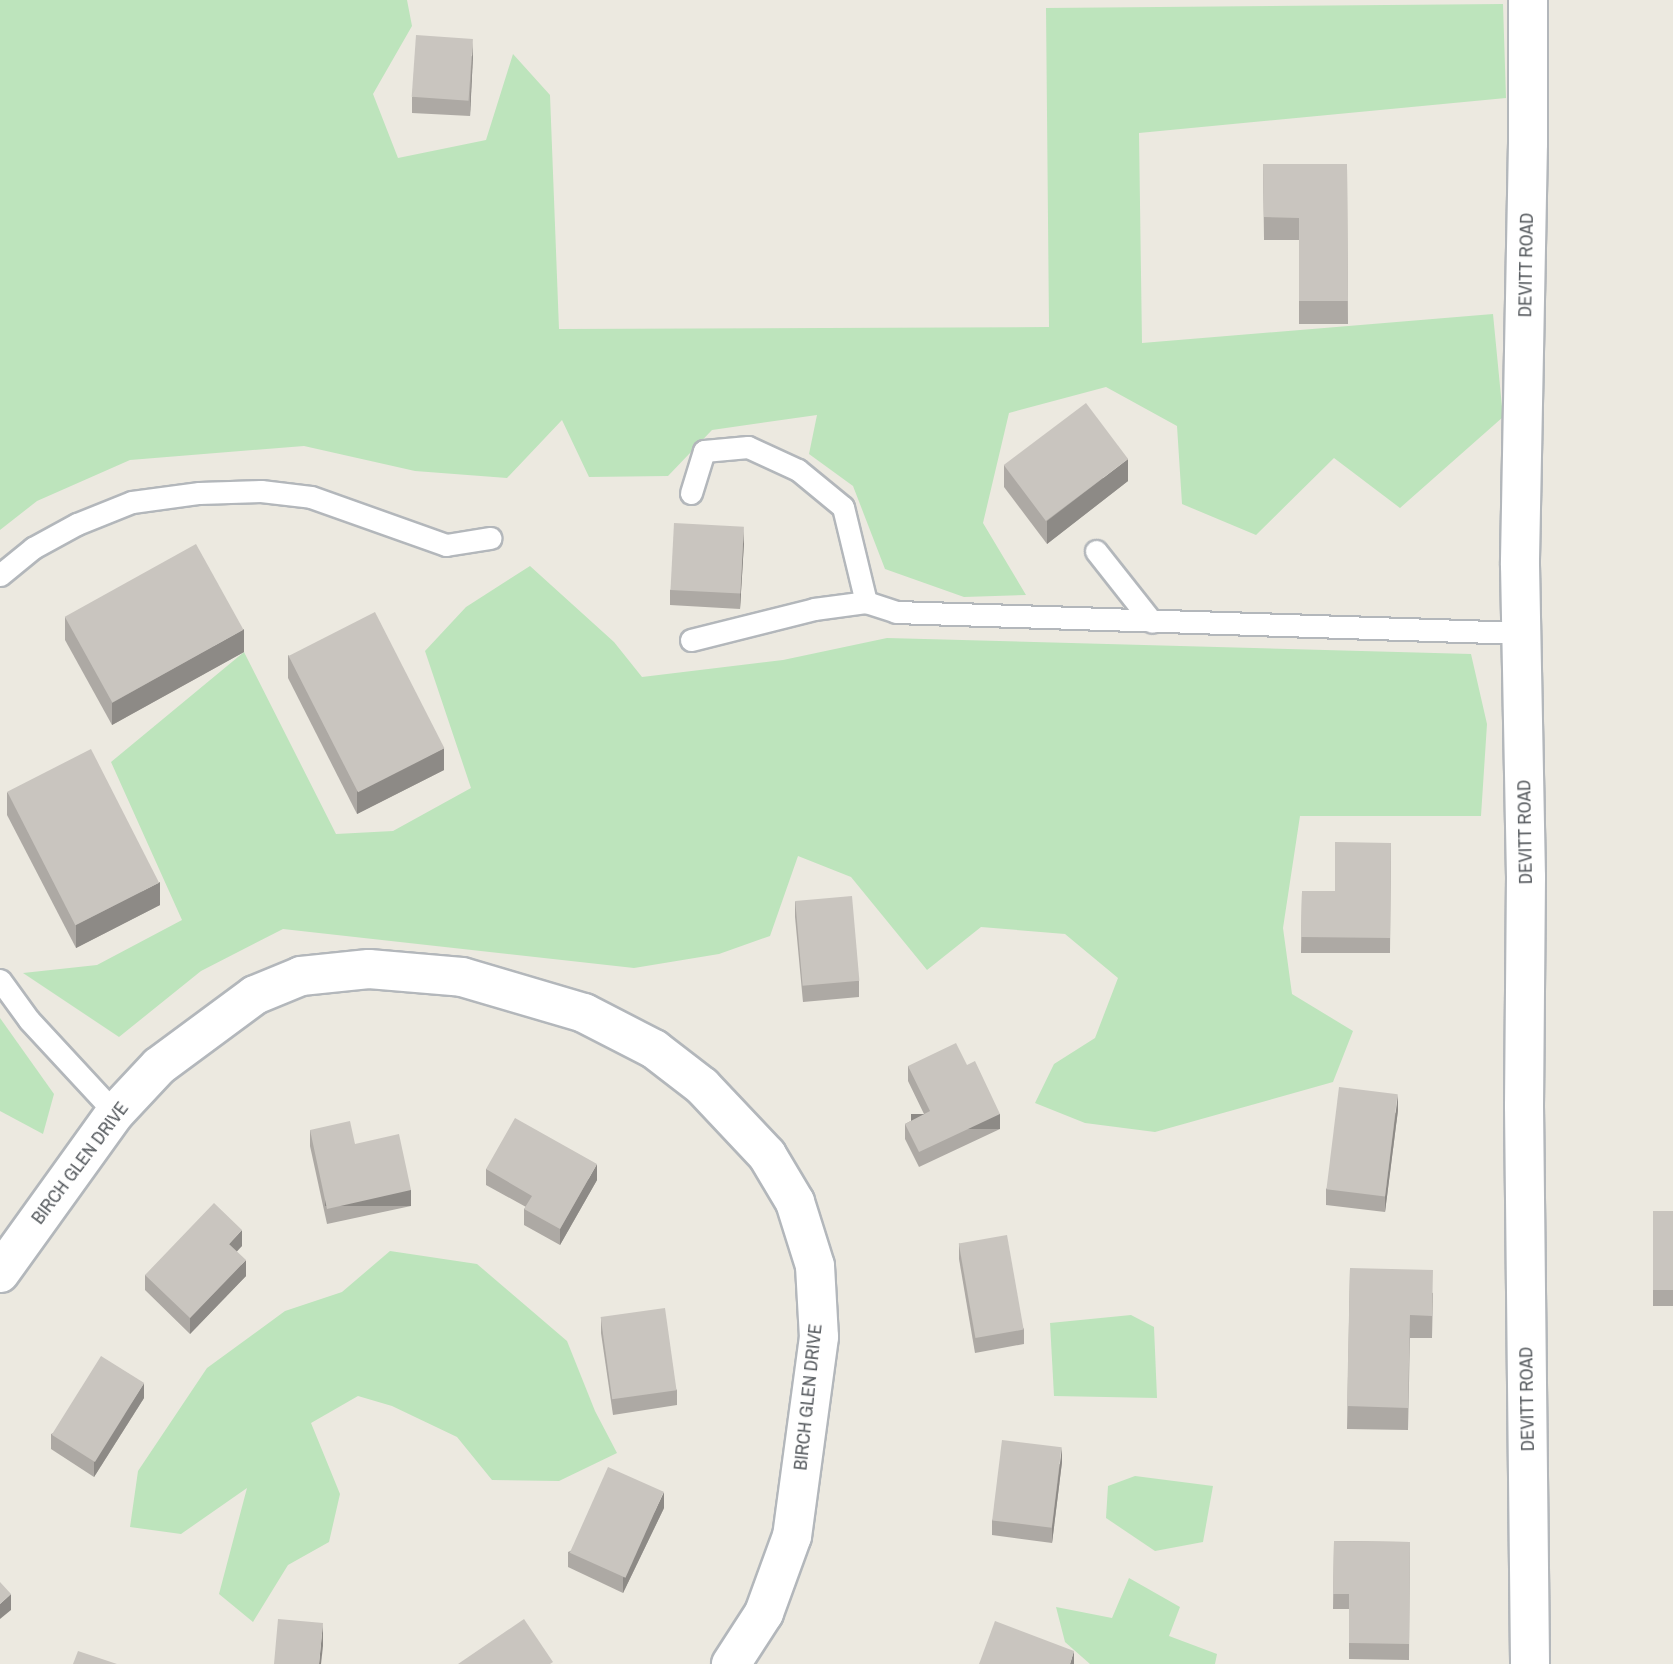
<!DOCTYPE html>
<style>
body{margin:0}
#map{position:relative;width:1673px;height:1664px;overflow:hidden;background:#ece9e0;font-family:"Archivo Narrow",sans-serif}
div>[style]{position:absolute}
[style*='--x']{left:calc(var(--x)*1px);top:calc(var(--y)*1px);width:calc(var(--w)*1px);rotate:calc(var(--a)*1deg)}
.green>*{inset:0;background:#bde4bc}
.roads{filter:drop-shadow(2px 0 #b3b7bb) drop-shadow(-2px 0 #b3b7bb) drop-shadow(0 2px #b3b7bb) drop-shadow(0 -2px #b3b7bb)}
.lane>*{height:21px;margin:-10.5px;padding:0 10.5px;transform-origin:10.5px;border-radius:10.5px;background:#fff}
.street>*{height:38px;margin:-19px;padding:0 19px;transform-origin:19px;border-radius:19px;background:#fff}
.wall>*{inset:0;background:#ada9a4;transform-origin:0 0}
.shaded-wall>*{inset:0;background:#8d8a86;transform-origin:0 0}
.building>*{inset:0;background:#c9c5bf;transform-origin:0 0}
span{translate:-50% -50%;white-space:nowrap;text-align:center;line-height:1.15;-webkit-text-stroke:7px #fff;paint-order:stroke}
.street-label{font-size:19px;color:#595d61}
</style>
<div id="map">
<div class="green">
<i style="clip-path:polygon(0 0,407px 0,412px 26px,373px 94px,398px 158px,486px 140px,513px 54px,550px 95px,559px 329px,1049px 327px,1046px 8px,1503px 4px,1506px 98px,1139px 133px,1142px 343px,1493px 314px,1503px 417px,1400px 508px,1334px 458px,1256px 535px,1182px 504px,1177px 426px,1106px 387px,1009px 413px,983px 523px,1026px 595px,964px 597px,885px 569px,853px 486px,809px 454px,817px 415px,712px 430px,668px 476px,589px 477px,562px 420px,507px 478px,415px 471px,304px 446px,130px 460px,37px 501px,0 530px)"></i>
<i style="clip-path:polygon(530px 566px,614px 642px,642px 677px,783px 660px,887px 638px,1471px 654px,1487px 724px,1481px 816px,1300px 816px,1283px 928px,1292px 994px,1353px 1031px,1333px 1082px,1155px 1132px,1085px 1123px,1035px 1103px,1054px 1064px,1095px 1038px,1118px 978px,1065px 934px,981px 927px,927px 970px,851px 877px,798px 856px,770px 936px,719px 954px,634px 968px,283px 929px,201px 971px,119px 1037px,23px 973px,97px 965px,182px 920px,111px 762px,244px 652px,336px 834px,393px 831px,471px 788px,425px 651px,466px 607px)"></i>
<i style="clip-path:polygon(0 1018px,54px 1094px,43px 1134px,0 1111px)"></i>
<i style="clip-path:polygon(390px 1251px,477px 1264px,567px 1341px,595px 1411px,617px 1453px,559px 1481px,492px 1480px,457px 1437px,392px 1406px,358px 1396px,311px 1423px,340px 1494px,329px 1542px,288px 1565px,253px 1622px,219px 1594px,247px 1488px,181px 1534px,130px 1527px,138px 1471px,207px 1368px,285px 1311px,342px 1292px)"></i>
<i style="clip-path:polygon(1131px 1315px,1154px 1327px,1157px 1398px,1054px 1396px,1050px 1323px)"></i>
<i style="clip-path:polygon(1135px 1476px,1213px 1486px,1203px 1542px,1155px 1551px,1106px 1518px,1108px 1486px)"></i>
<i style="clip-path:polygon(1129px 1578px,1180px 1607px,1169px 1636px,1217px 1654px,1215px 1664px,1090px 1664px,1065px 1642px,1056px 1607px,1112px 1618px)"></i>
</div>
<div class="roads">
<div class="lane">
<i style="--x:691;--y:493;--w:44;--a:-72.8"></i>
<i style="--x:704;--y:451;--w:44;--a:-5.2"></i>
<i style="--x:748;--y:447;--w:55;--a:24.7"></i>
<i style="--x:798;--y:470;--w:58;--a:39.4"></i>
<i style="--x:843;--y:507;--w:98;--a:76.4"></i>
<i style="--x:866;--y:602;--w:32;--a:18"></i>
<i style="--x:896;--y:612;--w:625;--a:1.92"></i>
<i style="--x:1096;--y:551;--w:90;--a:51.7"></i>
<i style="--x:0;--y:575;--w:43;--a:-39.3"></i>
<i style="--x:33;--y:548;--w:50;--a:-28.6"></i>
<i style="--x:77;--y:524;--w:59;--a:-21.8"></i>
<i style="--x:132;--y:502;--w:68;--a:-7.7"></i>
<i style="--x:199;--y:493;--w:62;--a:-1.8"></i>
<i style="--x:261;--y:491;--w:50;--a:6.8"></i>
<i style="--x:311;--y:497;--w:143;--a:19.6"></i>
<i style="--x:446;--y:545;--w:45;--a:-9"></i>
<i style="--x:691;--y:640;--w:127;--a:-14.1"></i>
<i style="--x:814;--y:609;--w:52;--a:-7.7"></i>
<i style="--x:0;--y:980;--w:49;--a:54.1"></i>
<i style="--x:29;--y:1020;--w:127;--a:47.2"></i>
</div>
<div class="street">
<i style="--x:1528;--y:0;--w:143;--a:90"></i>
<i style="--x:1528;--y:143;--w:422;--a:91.1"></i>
<i style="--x:1520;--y:565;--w:312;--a:88.9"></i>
<i style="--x:1526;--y:877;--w:229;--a:90.5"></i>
<i style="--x:1524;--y:1106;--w:558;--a:89.38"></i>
<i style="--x:0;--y:1273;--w:197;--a:-54.3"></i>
<i style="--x:115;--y:1113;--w:64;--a:-46.9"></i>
<i style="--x:159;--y:1066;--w:119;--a:-36.5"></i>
<i style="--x:255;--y:995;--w:50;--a:-22.4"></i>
<i style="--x:301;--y:976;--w:68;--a:-5.9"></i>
<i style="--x:369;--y:969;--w:93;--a:4.9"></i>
<i style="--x:462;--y:977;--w:127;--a:16.4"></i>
<i style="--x:584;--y:1013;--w:79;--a:27.2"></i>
<i style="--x:654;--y:1049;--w:61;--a:37.6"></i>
<i style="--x:702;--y:1086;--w:95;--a:46.7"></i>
<i style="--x:767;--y:1155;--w:55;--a:59.2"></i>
<i style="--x:795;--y:1202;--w:67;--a:72.6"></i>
<i style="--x:815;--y:1266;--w:71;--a:86.8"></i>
<i style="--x:819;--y:1337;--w:201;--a:97.7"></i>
<i style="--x:792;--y:1536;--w:82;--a:110"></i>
<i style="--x:764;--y:1613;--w:61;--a:122.9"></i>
</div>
</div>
<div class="wall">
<i style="clip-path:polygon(473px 55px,470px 116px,412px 113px,412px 97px)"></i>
<i style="clip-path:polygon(1263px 164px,1347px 164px,1348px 324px,1299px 324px,1299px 240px,1264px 240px)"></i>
<i style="clip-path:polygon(1004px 465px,1128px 481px,1047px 544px,1004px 487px)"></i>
<i style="clip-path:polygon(744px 543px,740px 609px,670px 605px,670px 590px)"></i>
<i style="clip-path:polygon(65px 617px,244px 652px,112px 725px,65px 640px)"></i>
<i style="clip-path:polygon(288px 655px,444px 770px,357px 814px,288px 678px)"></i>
<i style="clip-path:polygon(7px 792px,160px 905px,76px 948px,7px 815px)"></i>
<i style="clip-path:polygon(1391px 843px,1390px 953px,1301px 953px,1302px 891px,1335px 891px)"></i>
<i style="clip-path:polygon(795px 901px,859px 981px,859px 997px,803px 1002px,795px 917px)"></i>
<i style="clip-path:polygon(967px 1065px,1000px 1129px,919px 1167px,905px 1139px,905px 1124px,924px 1114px,908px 1081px,908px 1066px)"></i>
<i style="clip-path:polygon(1398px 1110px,1385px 1212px,1326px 1205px,1326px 1189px)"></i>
<i style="clip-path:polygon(310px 1130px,355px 1144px,411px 1206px,327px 1224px,310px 1146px)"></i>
<i style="clip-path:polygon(486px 1169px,597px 1180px,560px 1245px,524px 1225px,524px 1209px,526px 1207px,486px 1185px)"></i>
<i style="left:1653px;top:1211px;width:20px;height:95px"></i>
<i style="clip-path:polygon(959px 1243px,1024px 1329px,1024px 1344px,975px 1353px,959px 1259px)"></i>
<i style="clip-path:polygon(242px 1246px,236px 1251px,246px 1276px,190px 1334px,145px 1290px,145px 1275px)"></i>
<i style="clip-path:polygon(1350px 1268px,1433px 1293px,1432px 1338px,1410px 1338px,1408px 1430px,1347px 1429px)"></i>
<i style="clip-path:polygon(601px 1317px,677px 1390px,677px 1405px,613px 1415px,601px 1333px)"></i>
<i style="clip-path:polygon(144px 1398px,94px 1477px,51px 1449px,51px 1434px)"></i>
<i style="clip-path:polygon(1062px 1462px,1052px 1543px,992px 1535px,992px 1520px)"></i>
<i style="clip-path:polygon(664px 1508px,623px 1593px,568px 1567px,568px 1552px)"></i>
<i style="clip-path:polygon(1334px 1541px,1410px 1542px,1409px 1660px,1349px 1659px,1349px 1609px,1333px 1609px)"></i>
</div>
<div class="shaded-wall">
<i style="clip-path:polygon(473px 39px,473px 55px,470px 116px,470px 101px)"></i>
<i style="clip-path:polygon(1128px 459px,1128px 481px,1047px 544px,1047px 521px)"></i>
<i style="clip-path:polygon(744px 527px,744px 543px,740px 609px,740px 594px)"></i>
<i style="clip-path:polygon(244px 629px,244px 652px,112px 725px,112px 703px)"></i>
<i style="clip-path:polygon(444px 748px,444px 770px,357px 814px,357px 791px)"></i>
<i style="clip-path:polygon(160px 882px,160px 905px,76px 948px,76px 925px)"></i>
<i style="clip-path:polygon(1398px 1094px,1398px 1110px,1385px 1212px,1385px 1197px)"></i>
<i style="left:1000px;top:1114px;width:15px;height:89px;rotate:90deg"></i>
<i style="clip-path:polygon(597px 1164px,597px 1180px,560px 1245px,560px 1229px)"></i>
<i style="left:411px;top:1190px;width:16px;height:86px;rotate:90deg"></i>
<i style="clip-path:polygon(242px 1230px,242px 1246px,229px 1260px,229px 1244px)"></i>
<i style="clip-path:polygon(246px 1260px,246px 1276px,190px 1334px,190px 1318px)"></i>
<i style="clip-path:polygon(144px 1383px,144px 1398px,94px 1477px,94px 1461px)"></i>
<i style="clip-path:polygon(1062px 1447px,1062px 1462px,1052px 1543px,1052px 1527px)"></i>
<i style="clip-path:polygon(664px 1492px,664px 1508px,623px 1593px,623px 1578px)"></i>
<i style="clip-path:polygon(11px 1594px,11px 1610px,0 1619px,0 1604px)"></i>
<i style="clip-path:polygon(323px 1623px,323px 1646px,321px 1664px,319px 1664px)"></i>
<i style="clip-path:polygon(1074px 1651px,1074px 1664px,1070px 1664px)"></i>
</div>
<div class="building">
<i style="left:416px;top:35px;width:57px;height:62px;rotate:4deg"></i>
<i style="clip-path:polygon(1263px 164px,1347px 164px,1348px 301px,1299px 301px,1299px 218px,1264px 217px)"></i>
<i style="left:1086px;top:403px;width:70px;height:103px;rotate:53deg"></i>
<i style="left:674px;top:523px;width:70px;height:67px;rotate:3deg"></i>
<i style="left:196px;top:544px;width:98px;height:150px;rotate:61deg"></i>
<i style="left:375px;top:612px;width:153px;height:97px;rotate:63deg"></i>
<i style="left:91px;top:749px;width:150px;height:94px;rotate:63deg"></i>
<i style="clip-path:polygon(1335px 842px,1391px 843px,1390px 938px,1301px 937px,1302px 891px,1335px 891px)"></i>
<i style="left:852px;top:896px;width:85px;height:57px;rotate:85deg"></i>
<i style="clip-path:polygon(956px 1043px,967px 1065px,975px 1061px,1000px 1114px,919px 1152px,905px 1124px,930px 1111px,908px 1066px)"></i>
<i style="left:1339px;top:1087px;width:59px;height:103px;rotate:7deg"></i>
<i style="clip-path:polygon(515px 1118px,597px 1164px,560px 1229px,524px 1209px,532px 1196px,486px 1169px)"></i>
<i style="clip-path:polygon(350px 1121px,355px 1144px,399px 1134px,411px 1190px,327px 1209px,310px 1130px)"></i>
<i style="clip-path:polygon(214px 1203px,242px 1230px,229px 1244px,246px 1260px,190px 1318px,145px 1275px)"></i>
<i style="left:1653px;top:1211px;width:20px;height:79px"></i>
<i style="left:1007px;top:1235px;width:96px;height:49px;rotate:80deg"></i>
<i style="clip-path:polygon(1350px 1268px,1433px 1270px,1432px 1316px,1410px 1315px,1408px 1408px,1347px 1406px)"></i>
<i style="left:665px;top:1308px;width:83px;height:65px;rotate:82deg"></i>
<i style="left:101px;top:1356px;width:51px;height:93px;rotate:32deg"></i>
<i style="left:1002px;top:1440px;width:60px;height:81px;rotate:7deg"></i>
<i style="left:608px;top:1467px;width:61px;height:94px;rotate:24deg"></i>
<i style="clip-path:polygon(1334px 1541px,1410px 1542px,1409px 1644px,1349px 1643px,1349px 1594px,1333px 1594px)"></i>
<i style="clip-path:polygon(0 1582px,11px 1594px,0 1604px)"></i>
<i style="clip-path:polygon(278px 1619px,323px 1623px,319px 1664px,320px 1664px,274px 1664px)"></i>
<i style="clip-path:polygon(524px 1619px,553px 1662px,550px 1664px,458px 1664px)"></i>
<i style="clip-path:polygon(995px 1621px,1074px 1651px,1070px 1664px,979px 1664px)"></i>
<i style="clip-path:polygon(78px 1651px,117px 1664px,73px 1664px)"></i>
</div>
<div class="street-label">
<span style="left:1526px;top:265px;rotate:-89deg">DEVITT ROAD</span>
<span style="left:1525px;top:832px;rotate:-91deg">DEVITT ROAD</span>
<span style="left:80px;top:1163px;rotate:-53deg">BIRCH GLEN DRIVE</span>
<span style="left:808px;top:1397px;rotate:-84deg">BIRCH GLEN DRIVE</span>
<span style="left:1527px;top:1399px;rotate:-91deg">DEVITT ROAD</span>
</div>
</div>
